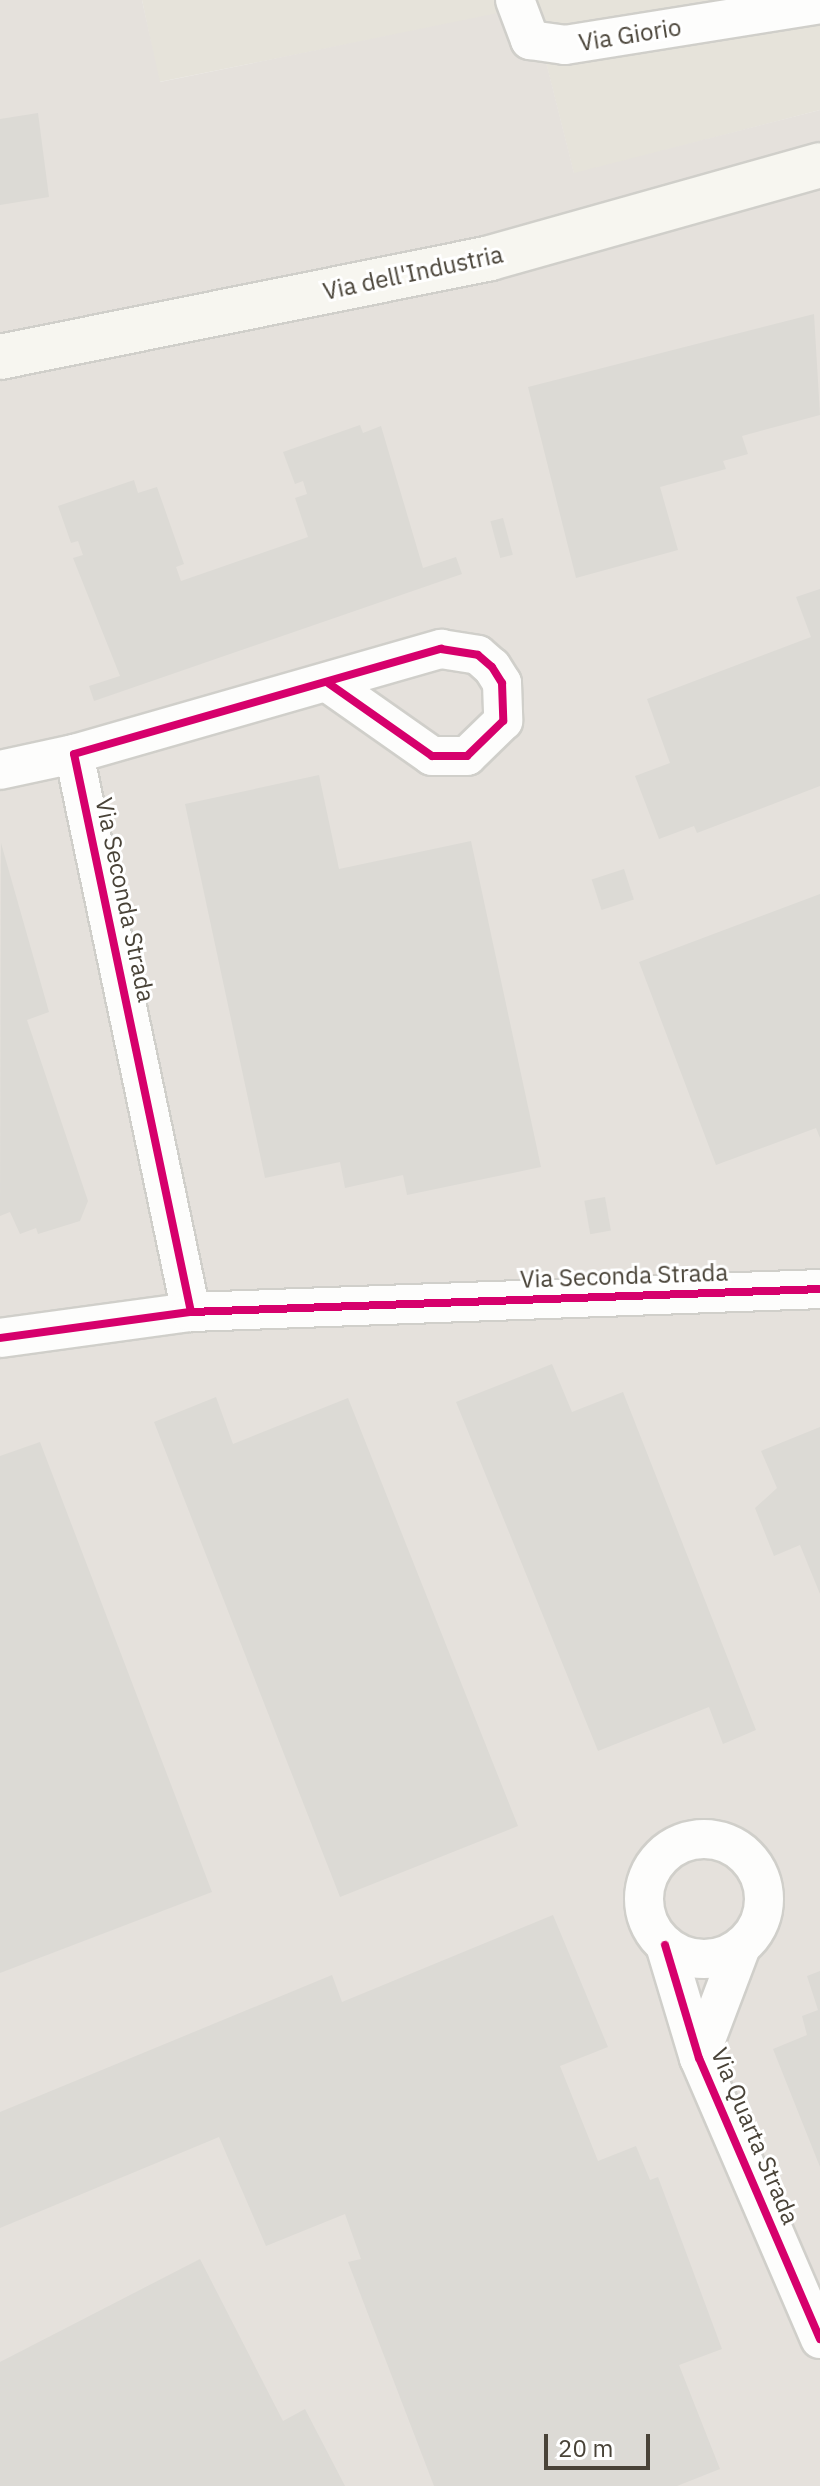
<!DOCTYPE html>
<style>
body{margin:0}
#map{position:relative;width:820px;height:2486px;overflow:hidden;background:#f2f1ed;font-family:"IBM Plex Sans",sans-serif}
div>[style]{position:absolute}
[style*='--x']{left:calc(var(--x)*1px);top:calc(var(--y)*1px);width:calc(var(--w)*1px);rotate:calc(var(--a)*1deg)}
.residential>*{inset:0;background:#e6e3da}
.industrial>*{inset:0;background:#e5e1dc}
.building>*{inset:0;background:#dcdad5;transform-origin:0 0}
.roads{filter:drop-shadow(2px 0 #d0cfca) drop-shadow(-2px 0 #d0cfca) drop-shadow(0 2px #d0cfca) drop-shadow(0 -2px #d0cfca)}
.minor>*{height:38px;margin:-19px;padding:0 19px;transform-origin:19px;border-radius:19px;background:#fdfdfc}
.minor>.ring{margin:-19px;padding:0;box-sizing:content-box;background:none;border:38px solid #fdfdfc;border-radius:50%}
.secondary>*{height:44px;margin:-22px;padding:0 22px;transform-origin:22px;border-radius:22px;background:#f7f6f0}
.cycleway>*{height:8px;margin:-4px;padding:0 4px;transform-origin:4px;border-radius:4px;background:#d6006c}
span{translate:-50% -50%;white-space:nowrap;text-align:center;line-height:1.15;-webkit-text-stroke:6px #fff;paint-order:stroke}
.street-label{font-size:24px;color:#494338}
.scale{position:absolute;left:544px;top:2434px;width:106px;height:36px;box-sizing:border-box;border:4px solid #494338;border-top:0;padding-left:10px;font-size:24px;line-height:28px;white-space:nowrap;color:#494338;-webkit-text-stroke:6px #fff;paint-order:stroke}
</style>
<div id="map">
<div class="residential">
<i style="clip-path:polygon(142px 0,820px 0,820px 110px,574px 174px,532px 7px,159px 82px)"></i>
</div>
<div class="industrial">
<i style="clip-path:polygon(0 0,142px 0,160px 82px,532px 6px,574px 173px,820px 110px,820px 2486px,0 2486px)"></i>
</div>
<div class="building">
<i style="clip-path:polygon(38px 113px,49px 197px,0 205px,0 119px)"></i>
<i style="clip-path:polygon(814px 314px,820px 415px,742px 436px,748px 454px,723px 461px,726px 469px,660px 487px,678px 550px,576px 578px,528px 387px)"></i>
<i style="clip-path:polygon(360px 425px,363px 433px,381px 426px,423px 568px,456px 557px,462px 574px,94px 701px,89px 686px,120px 676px,73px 558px,83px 555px,78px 541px,71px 543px,58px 506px,134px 480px,138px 493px,157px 487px,184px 564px,176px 567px,181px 581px,308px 537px,295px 498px,307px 494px,303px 481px,295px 484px,283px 452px)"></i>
<i style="left:503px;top:518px;width:38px;height:13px;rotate:75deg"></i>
<i style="clip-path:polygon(820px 589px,820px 786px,697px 833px,694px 826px,659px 839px,635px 776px,670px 763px,647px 699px,811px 637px,796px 597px)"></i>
<i style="clip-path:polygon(319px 775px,339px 869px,471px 841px,541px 1167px,407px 1195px,403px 1175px,345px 1188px,340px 1162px,265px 1178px,185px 804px)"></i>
<i style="clip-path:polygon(1px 843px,49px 1012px,27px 1020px,88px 1201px,80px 1221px,38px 1234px,36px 1228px,20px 1234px,10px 1212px,0 1216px)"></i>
<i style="left:624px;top:869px;width:32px;height:34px;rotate:72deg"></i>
<i style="clip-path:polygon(820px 894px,820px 1138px,816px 1128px,716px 1165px,639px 962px)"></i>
<i style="left:605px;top:1197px;width:34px;height:21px;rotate:80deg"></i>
<i style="clip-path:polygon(552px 1364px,572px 1412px,623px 1392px,756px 1730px,723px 1744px,709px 1707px,598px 1751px,456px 1402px)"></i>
<i style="clip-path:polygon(216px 1397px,233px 1444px,348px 1398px,518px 1826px,340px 1897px,154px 1422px)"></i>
<i style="clip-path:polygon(820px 1427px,820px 1594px,800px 1545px,774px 1556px,755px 1508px,777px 1488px,761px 1451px)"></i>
<i style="clip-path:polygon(40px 1442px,212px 1892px,0 1973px,0 1456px)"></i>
<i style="clip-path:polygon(553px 1915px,608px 2047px,560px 2066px,598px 2161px,636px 2146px,650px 2180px,658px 2177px,722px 2349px,679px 2365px,720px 2469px,677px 2486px,434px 2486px,348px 2262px,361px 2259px,345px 2214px,266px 2246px,219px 2137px,0 2228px,0 2112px,332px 1975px,342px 2002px)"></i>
<i style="clip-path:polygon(820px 1971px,820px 2167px,773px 2049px,807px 2035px,802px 2016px,818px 2010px,807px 1976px)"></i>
<i style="clip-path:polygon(200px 2259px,283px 2421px,305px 2409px,345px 2486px,0 2486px,0 2362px)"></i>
</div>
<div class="roads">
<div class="minor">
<i style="--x:515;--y:0;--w:43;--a:69.4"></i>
<i style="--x:530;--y:40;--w:35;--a:8"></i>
<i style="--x:565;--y:45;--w:258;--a:-9.1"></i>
<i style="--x:0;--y:770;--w:76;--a:-12.2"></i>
<i style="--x:191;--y:1312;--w:570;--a:-101.84"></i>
<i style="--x:74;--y:754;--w:382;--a:-16"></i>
<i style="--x:441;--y:649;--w:37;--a:9"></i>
<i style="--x:478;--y:655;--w:18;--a:41"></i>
<i style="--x:492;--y:667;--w:19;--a:58"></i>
<i style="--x:502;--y:683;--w:38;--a:88"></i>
<i style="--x:503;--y:721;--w:50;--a:135.8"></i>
<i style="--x:467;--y:756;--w:35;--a:180"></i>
<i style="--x:432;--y:756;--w:127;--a:-144.9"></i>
<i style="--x:0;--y:1338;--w:193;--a:-7.8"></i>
<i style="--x:191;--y:1312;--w:629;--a:-2.09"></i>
<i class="ring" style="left:644px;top:1839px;width:82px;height:82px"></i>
<i style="--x:665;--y:1945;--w:118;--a:73.3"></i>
<i style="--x:699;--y:2058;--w:306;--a:66.7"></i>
<i style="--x:699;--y:2058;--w:119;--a:-69.3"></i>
</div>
<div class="secondary">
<i style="--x:0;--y:357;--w:500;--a:-11.4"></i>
<i style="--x:490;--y:258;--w:343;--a:-15.7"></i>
</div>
</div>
<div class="cycleway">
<i style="--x:191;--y:1312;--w:570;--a:-101.84"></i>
<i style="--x:74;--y:754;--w:382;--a:-16"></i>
<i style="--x:441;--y:649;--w:37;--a:9"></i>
<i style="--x:478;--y:655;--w:18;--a:41"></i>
<i style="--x:492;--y:667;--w:19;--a:58"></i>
<i style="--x:502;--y:683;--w:38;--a:88"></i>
<i style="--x:503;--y:721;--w:50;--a:135.8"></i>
<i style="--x:467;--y:756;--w:35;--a:180"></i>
<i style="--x:432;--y:756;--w:127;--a:-144.9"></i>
<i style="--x:0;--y:1338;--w:193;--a:-7.8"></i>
<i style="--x:191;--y:1312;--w:629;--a:-2.09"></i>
<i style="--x:665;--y:1945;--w:118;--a:73.3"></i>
<i style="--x:699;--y:2058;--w:306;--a:66.7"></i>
</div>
<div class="street-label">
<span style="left:630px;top:35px;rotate:-9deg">Via Giorio</span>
<span style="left:413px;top:273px;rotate:-12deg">Via dell'Industria</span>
<span style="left:125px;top:900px;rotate:78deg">Via Seconda Strada</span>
<span style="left:624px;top:1276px;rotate:-2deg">Via Seconda Strada</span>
<span style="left:755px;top:2136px;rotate:67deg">Via Quarta Strada</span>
</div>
<div class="scale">20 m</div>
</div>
